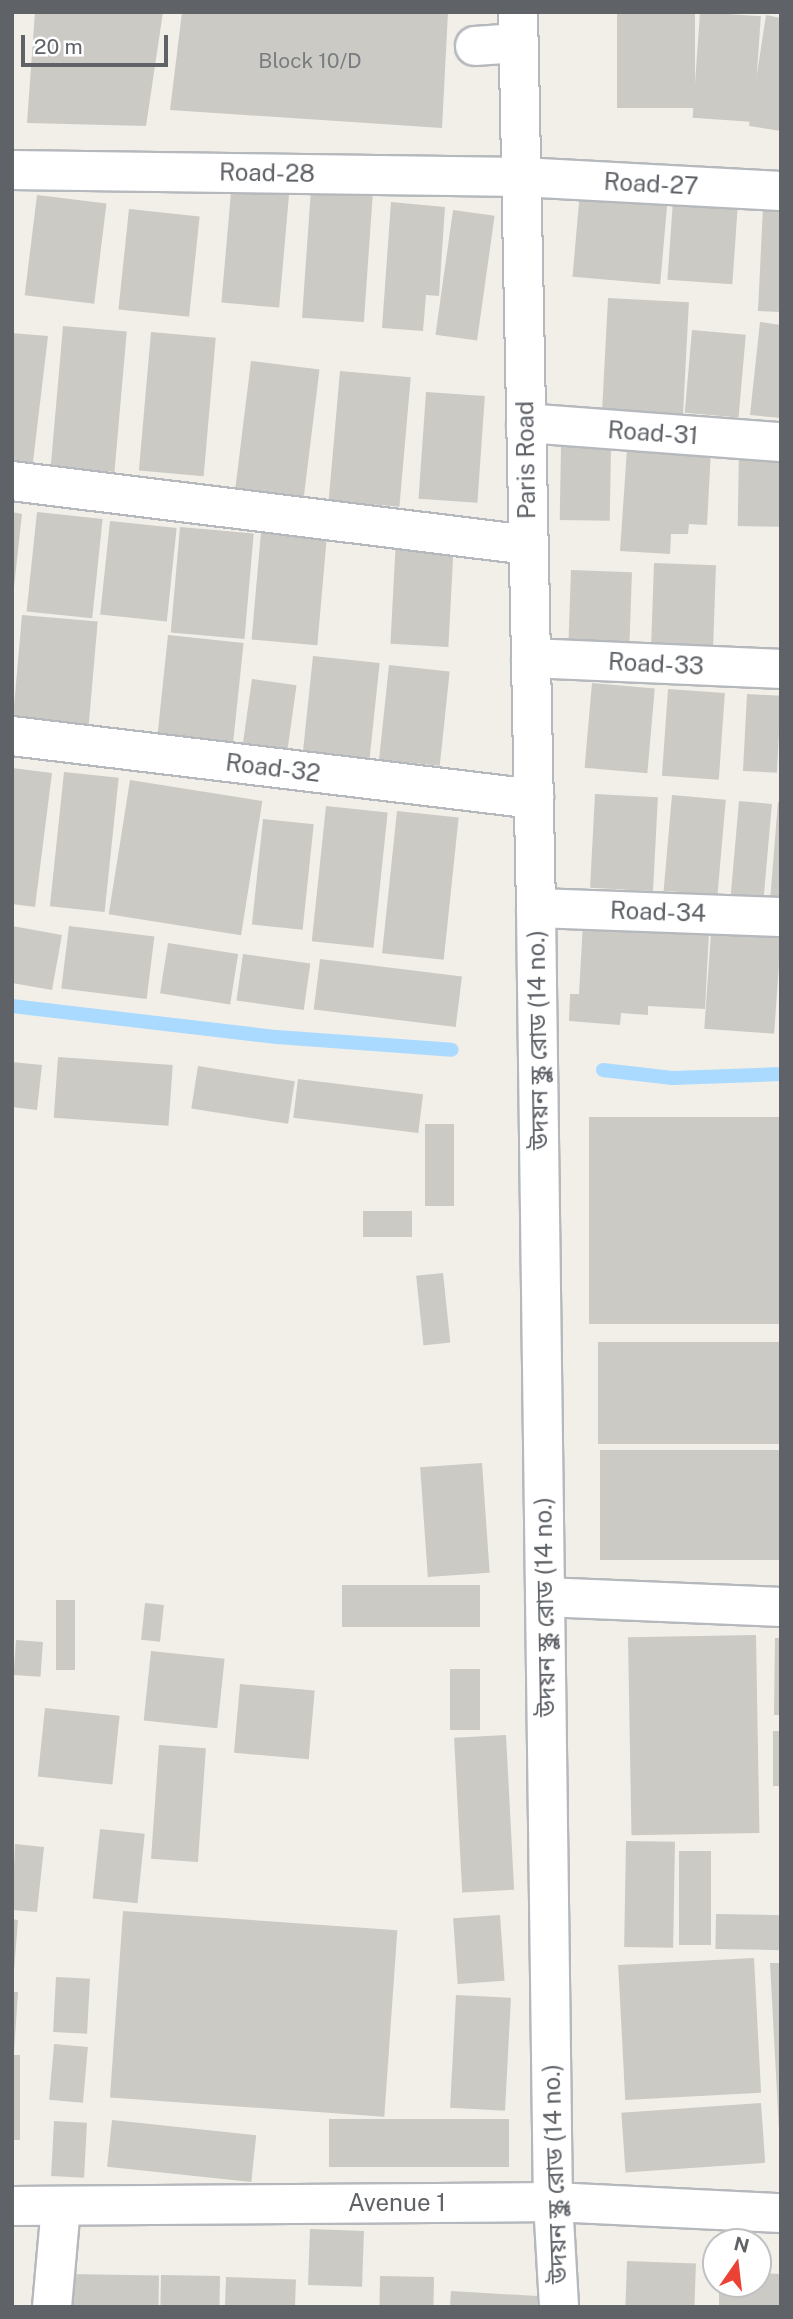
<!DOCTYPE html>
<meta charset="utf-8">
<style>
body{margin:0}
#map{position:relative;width:793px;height:2319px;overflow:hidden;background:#f1efe8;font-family:"Public Sans","Noto Sans Bengali",sans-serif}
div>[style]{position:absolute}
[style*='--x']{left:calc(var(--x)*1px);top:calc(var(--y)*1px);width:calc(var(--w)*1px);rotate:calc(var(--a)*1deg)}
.stream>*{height:14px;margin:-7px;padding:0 7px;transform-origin:7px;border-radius:7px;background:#aadaff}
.building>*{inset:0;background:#cccac5;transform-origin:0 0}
.roads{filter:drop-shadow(2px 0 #b5b8bc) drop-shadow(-2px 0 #b5b8bc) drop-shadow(0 2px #b5b8bc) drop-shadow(0 -2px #b5b8bc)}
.minor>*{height:38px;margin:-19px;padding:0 19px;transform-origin:19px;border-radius:19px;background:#fff}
span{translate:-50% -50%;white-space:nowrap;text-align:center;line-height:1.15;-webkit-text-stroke:5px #fff;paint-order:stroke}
.number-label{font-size:21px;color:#7a7d7f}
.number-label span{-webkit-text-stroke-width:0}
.street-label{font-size:24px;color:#5f6368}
.frame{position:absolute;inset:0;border:14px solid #5f6368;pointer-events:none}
.north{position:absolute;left:702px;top:2228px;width:70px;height:70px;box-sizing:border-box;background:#fff;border:2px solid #bfc1c3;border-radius:50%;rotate:14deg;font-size:19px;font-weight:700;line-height:28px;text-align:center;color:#5f6368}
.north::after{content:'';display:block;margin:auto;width:24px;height:32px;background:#ea4335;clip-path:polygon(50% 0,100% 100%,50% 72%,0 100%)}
.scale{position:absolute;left:21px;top:35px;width:147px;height:32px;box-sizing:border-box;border:4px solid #5f6368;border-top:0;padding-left:9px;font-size:21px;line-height:24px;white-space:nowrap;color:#5f6368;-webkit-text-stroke:5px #fff;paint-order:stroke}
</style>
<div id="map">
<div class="stream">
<i style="--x:12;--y:1006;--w:267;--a:6.7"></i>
<i style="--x:277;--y:1037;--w:175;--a:4.2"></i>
<i style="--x:603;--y:1070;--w:70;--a:6.5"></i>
<i style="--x:673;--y:1078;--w:108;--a:-2.1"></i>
</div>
<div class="building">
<i style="clip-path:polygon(35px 12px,163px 12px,146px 126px,27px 123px)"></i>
<i style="clip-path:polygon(182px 12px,448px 12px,442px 128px,170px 110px)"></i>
<i style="left:617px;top:12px;width:78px;height:96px"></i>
<i style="left:700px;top:12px;width:61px;height:106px;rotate:4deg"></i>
<i style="clip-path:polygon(766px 15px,781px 18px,781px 131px,749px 126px)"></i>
<i style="left:232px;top:181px;width:58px;height:122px;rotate:5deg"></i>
<i style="left:674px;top:186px;width:65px;height:94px;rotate:4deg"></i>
<i style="left:311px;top:189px;width:62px;height:129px;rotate:4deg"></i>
<i style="left:580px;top:191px;width:88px;height:86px;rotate:5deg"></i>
<i style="left:37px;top:195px;width:70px;height:101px;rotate:7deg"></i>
<i style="clip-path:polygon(391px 202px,445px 207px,439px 296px,426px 295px,423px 331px,382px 328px)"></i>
<i style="clip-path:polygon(763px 207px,781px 208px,781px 312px,758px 311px)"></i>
<i style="left:129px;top:209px;width:71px;height:101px;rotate:6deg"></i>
<i style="left:453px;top:210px;width:42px;height:126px;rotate:8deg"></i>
<i style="left:608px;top:298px;width:81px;height:117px;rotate:3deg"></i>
<i style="clip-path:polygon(760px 322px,781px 325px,781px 418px,750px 415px)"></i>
<i style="left:63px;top:326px;width:64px;height:141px;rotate:5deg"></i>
<i style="left:692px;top:330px;width:54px;height:83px;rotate:5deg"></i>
<i style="left:151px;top:332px;width:65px;height:139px;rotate:5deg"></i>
<i style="clip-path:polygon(12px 333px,48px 336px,32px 470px,12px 469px)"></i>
<i style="left:251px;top:361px;width:69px;height:128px;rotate:7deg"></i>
<i style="left:340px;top:371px;width:71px;height:130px;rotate:5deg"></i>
<i style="left:426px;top:392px;width:59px;height:107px;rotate:4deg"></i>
<i style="left:561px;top:446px;width:50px;height:74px;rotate:1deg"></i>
<i style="clip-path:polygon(627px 449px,711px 450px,707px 525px,689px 524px,688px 534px,671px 534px,670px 554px,620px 551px)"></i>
<i style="left:739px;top:452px;width:42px;height:74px;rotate:1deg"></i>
<i style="clip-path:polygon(12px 512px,22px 514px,14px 587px,12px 587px)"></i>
<i style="left:37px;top:512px;width:66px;height:100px;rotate:6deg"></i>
<i style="left:110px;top:521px;width:67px;height:94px;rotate:6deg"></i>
<i style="left:180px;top:527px;width:74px;height:106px;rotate:5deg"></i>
<i style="left:261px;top:532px;width:66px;height:108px;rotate:5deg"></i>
<i style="left:396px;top:538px;width:58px;height:106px;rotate:3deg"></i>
<i style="left:654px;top:563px;width:62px;height:84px;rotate:2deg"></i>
<i style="left:571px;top:570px;width:61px;height:84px;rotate:2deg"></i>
<i style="left:22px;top:615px;width:76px;height:107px;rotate:5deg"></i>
<i style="left:168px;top:635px;width:76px;height:104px;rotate:6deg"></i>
<i style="left:313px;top:656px;width:67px;height:101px;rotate:6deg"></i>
<i style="left:389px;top:665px;width:61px;height:95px;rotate:6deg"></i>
<i style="left:252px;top:679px;width:45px;height:72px;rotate:8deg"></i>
<i style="left:592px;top:683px;width:63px;height:85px;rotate:5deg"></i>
<i style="left:668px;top:689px;width:57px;height:87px;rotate:4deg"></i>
<i style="left:747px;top:694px;width:34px;height:77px;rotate:3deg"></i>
<i style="clip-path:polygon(12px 768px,52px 773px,35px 907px,12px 904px)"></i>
<i style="left:64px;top:772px;width:55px;height:135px;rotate:6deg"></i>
<i style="left:130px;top:780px;width:134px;height:136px;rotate:9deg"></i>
<i style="left:595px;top:794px;width:63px;height:94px;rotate:3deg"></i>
<i style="left:672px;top:795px;width:54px;height:96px;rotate:5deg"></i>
<i style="left:739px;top:801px;width:33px;height:99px;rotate:5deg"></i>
<i style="clip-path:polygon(778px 802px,781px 802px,781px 902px,770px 901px)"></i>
<i style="left:326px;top:806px;width:62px;height:136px;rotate:6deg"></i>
<i style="left:397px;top:811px;width:62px;height:143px;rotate:6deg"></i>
<i style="left:263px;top:819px;width:51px;height:106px;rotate:6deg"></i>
<i style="clip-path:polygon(583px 923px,709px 931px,705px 1009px,648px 1006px,648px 1015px,621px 1013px,620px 1025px,569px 1021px,570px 994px,579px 994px)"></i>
<i style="clip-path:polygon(12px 926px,62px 935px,52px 990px,12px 983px)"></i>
<i style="left:69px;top:926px;width:86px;height:63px;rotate:7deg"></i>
<i style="left:711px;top:933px;width:70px;height:96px;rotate:4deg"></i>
<i style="left:168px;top:943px;width:71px;height:51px;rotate:9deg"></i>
<i style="left:243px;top:954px;width:68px;height:47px;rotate:8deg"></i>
<i style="left:320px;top:959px;width:143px;height:51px;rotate:7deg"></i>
<i style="left:58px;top:1057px;width:115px;height:61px;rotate:4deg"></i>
<i style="clip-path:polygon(12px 1062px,42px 1065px,37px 1110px,12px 1107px)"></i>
<i style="left:198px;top:1066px;width:98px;height:43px;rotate:9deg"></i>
<i style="left:298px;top:1079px;width:126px;height:39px;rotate:7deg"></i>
<i style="left:781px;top:1117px;width:207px;height:192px;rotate:90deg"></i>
<i style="left:425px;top:1124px;width:29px;height:82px"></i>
<i style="left:363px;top:1211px;width:49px;height:26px"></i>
<i style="left:443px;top:1273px;width:70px;height:27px;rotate:84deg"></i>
<i style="left:781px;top:1342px;width:102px;height:183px;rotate:90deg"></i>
<i style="left:781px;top:1450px;width:110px;height:181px;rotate:90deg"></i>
<i style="left:482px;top:1463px;width:110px;height:62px;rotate:86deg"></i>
<i style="left:480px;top:1585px;width:42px;height:138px;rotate:90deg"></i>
<i style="left:56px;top:1600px;width:19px;height:70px"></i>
<i style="left:145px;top:1603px;width:19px;height:37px;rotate:6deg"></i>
<i style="left:756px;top:1635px;width:198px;height:128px;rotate:89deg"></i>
<i style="clip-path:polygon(775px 1638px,781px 1638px,781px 1715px,774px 1715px)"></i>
<i style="left:16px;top:1640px;width:27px;height:35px;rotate:4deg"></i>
<i style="left:151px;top:1651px;width:74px;height:70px;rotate:6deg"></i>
<i style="left:450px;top:1669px;width:30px;height:61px"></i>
<i style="left:240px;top:1684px;width:75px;height:69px;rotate:5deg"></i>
<i style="left:45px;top:1708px;width:75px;height:69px;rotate:6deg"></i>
<i style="left:773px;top:1731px;width:8px;height:55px"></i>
<i style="left:506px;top:1735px;width:155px;height:52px;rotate:87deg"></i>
<i style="left:159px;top:1745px;width:47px;height:114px;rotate:4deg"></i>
<i style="left:100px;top:1829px;width:45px;height:70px;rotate:6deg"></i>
<i style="left:626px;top:1841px;width:49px;height:106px;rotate:1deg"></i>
<i style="clip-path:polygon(15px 1844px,44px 1847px,37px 1912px,12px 1910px)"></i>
<i style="left:679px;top:1851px;width:32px;height:94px"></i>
<i style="left:123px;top:1911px;width:275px;height:187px;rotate:4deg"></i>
<i style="left:716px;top:1914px;width:65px;height:35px;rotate:1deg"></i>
<i style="left:500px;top:1915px;width:66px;height:47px;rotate:86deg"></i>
<i style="clip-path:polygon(12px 1919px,18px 1920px,14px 1971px,12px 1971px)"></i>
<i style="left:754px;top:1958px;width:135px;height:136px;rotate:87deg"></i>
<i style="clip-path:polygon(770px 1963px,781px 1963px,781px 2131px,779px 2131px)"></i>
<i style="left:56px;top:1977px;width:34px;height:55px;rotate:3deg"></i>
<i style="clip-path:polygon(12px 1992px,18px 1992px,14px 2052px,12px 2051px)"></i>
<i style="left:456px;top:1995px;width:55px;height:113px;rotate:3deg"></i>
<i style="left:54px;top:2044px;width:34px;height:56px;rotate:5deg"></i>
<i style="left:12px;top:2055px;width:8px;height:85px"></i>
<i style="left:761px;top:2103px;width:60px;height:140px;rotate:86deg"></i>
<i style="left:329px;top:2119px;width:180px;height:48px"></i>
<i style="left:112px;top:2120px;width:145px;height:47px;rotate:6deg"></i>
<i style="left:54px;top:2121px;width:33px;height:55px;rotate:3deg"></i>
<i style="left:310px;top:2229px;width:54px;height:56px;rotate:2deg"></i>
<i style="left:627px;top:2261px;width:69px;height:46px;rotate:2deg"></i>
<i style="clip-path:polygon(758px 2273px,781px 2274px,781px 2307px,719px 2307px,719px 2284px,758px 2284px)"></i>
<i style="left:69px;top:2274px;width:90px;height:33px;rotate:1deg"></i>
<i style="left:161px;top:2275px;width:59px;height:32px;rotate:1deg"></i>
<i style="left:380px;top:2276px;width:54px;height:31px;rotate:1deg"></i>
<i style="left:226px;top:2277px;width:70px;height:30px;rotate:2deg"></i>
<i style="clip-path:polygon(451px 2291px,537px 2296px,537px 2307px,450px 2307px)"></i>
</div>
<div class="roads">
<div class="minor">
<i style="--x:518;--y:12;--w:896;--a:88.85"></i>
<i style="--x:536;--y:908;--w:1294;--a:89.25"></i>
<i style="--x:553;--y:2202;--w:105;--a:86.7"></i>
<i style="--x:475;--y:46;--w:43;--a:-4"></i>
<i style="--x:12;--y:170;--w:509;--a:0.79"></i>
<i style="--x:521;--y:177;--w:260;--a:3.1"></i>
<i style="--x:526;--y:423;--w:256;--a:4.3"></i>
<i style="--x:12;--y:481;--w:520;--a:7.07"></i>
<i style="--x:531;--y:658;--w:250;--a:2.5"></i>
<i style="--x:12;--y:736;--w:526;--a:6.88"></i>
<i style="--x:536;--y:908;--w:245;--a:2.1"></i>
<i style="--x:545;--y:1597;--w:236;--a:2.4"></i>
<i style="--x:12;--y:2206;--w:541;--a:-0.42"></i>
<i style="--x:553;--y:2202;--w:228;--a:2.8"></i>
<i style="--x:52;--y:2307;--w:101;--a:-84.9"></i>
</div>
</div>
<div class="number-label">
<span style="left:310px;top:61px">Block 10/D</span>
</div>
<div class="street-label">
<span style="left:267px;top:173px;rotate:1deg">Road-28</span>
<span style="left:651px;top:184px;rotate:3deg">Road-27</span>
<span style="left:653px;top:433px;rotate:4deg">Road-31</span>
<span style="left:526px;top:460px;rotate:-91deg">Paris Road</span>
<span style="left:656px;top:664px;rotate:3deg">Road-33</span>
<span style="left:273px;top:768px;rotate:7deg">Road-32</span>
<span style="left:658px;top:912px;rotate:2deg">Road-34</span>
<span style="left:538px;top:1040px;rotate:-91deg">উদয়ন স্কুল রোড (14 no.)</span>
<span style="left:545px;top:1607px;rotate:-91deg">উদয়ন স্কুল রোড (14 no.)</span>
<span style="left:555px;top:2174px;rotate:-92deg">উদয়ন স্কুল রোড (14 no.)</span>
<span style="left:397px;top:2203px">Avenue 1</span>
</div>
<div class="frame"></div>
<div class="north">N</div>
<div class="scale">20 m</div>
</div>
